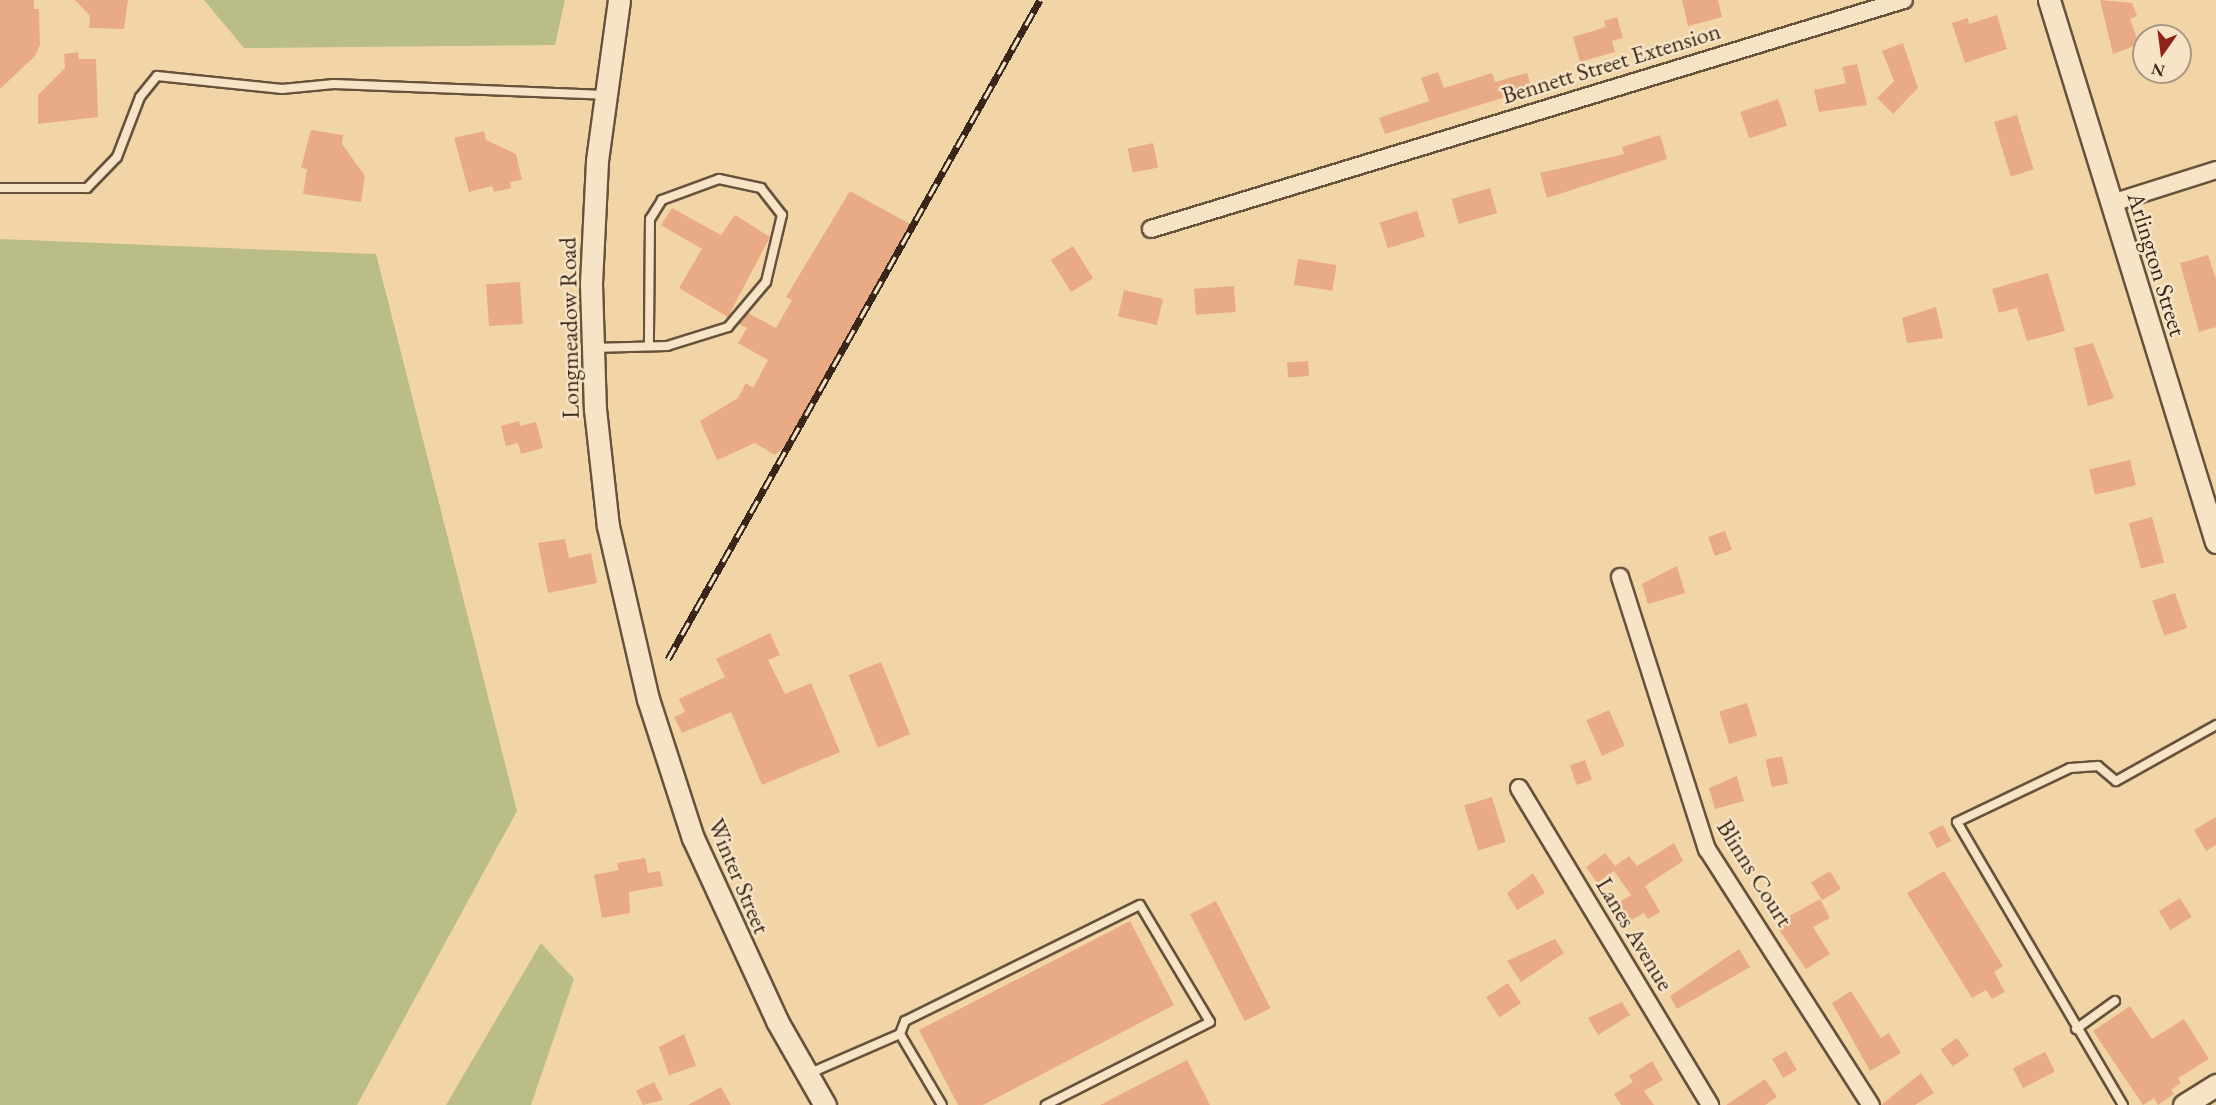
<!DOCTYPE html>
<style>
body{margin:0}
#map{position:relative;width:2216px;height:1105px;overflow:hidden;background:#f2d5a7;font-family:"EB Garamond",serif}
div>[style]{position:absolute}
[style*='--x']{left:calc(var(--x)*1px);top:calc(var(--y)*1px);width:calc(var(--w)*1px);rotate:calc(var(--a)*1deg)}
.green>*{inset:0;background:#bbbd87}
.building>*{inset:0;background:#e9ab85;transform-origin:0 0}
.roads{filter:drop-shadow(2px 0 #67523c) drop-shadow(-2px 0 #67523c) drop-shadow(0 2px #67523c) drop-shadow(0 -2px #67523c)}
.service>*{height:8px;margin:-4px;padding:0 4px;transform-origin:4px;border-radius:4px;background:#f7e4c6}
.minor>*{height:16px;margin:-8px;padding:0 8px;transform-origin:8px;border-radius:8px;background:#f7e4c6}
.tertiary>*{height:21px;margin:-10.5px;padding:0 10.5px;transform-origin:10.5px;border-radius:10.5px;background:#f7e4c6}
.rail>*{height:7px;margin-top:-3.5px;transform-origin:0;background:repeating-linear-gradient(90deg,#f7e4c6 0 14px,#392619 0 28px);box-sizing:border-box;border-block:2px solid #392619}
span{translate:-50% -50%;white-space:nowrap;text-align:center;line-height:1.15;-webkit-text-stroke:5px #f7e4c6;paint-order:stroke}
.street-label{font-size:24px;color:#392619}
.north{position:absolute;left:2132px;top:24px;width:60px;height:60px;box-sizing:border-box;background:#f7e4c6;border:2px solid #ab9881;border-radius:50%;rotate:194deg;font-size:16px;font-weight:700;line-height:24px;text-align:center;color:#392619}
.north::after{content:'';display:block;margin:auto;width:21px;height:27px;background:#8f2418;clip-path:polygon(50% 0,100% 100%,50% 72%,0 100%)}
</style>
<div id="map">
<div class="green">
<i style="clip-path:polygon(204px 0,565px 0,555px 45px,244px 48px)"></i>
<i style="clip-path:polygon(0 239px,376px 254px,517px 811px,357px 1105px,0 1105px)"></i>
<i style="clip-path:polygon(541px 943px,574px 979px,531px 1105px,446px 1105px)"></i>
</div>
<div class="building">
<i style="clip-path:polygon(0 0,34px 0,34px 9px,39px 9px,40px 45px,35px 56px,0 89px)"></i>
<i style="clip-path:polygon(75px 0,128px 0,124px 29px,89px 28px,90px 16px)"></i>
<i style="clip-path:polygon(1682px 0,1718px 0,1722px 17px,1688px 26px)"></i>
<i style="clip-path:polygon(2100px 0,2132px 3px,2137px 16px,2130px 19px,2139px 44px,2113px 54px)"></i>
<i style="clip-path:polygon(1997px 15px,2007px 49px,1965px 63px,1952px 23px,1968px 18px,1969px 24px)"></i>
<i style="clip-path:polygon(1617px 17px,1623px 38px,1612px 41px,1615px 52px,1580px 62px,1573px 37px,1606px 27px,1604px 21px)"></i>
<i style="clip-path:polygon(1903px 43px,1918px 88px,1893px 114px,1877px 98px,1894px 81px,1882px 51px)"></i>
<i style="clip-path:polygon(78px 52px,79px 59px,96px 59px,98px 117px,38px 124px,38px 95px,65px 68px,64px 54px)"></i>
<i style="clip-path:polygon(1857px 64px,1867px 105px,1819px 112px,1814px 90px,1846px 83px,1842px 67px)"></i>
<i style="clip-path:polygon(1438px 72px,1444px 88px,1492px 73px,1495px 82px,1527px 73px,1532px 89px,1385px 134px,1379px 118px,1429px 101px,1421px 78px)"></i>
<i style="left:1778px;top:99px;width:28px;height:40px;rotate:71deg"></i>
<i style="left:2017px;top:115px;width:57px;height:24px;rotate:73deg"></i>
<i style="clip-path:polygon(311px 130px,343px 135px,342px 144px,365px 176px,361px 202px,303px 194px,307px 169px,301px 168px)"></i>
<i style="clip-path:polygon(484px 131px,486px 140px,516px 154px,522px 180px,510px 182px,511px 188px,494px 192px,492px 186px,469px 192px,454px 138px)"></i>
<i style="clip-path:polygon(1660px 135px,1667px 159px,1547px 198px,1540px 173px,1624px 154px,1622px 147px)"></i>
<i style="left:1153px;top:143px;width:25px;height:26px;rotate:78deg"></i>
<i style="left:1490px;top:188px;width:26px;height:40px;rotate:74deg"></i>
<i style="clip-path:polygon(850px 191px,910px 224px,790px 442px,775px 455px,755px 443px,717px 460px,700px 421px,738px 398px,746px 383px,753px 388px,768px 360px,738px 343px,747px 328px,739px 324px,748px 313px,776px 328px,792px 300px,786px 297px)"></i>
<i style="clip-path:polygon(672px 208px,721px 235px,735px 215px,770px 237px,728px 317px,679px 288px,702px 249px,661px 225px)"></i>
<i style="left:1417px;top:211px;width:27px;height:39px;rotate:73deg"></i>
<i style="left:1073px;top:246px;width:38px;height:26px;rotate:58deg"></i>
<i style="clip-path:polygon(2208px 255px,2216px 279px,2216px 327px,2199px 332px,2180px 263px)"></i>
<i style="left:1298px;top:259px;width:39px;height:26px;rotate:9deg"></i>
<i style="clip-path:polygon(2048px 273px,2065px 331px,2027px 341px,2017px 308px,1999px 313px,1992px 289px)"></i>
<i style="left:520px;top:282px;width:42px;height:34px;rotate:86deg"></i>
<i style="left:1234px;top:286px;width:26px;height:40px;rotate:86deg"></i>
<i style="left:1124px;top:290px;width:40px;height:27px;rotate:13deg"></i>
<i style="clip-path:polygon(1936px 307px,1943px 338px,1907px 343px,1902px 318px)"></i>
<i style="clip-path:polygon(2093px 343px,2114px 398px,2088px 406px,2074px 348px)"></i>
<i style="left:1308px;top:361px;width:15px;height:21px;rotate:86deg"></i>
<i style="clip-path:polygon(519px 421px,520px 426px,536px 422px,543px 448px,521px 454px,518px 443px,506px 446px,501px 426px)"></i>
<i style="left:2130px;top:460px;width:26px;height:42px;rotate:77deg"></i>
<i style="left:2152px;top:517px;width:47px;height:24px;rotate:75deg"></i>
<i style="left:1725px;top:531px;width:20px;height:18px;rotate:70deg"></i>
<i style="clip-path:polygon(565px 539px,569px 558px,591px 553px,597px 583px,548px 593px,538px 543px)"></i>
<i style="clip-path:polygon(1677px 566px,1685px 593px,1648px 604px,1642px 584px)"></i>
<i style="left:2175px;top:593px;width:37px;height:24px;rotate:71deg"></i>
<i style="clip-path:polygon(770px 633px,780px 655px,768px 660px,785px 694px,811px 683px,840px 752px,762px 785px,731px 712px,682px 733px,674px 717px,685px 712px,679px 699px,725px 677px,716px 659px)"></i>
<i style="left:881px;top:662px;width:78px;height:35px;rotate:68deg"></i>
<i style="left:1747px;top:703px;width:34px;height:29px;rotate:73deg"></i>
<i style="left:1609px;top:710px;width:39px;height:25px;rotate:66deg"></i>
<i style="left:1782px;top:756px;width:28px;height:17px;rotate:77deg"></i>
<i style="left:1585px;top:760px;width:21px;height:16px;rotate:71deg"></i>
<i style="clip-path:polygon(1737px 776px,1744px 801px,1715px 809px,1709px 788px)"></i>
<i style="left:1492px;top:797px;width:47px;height:29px;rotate:73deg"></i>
<i style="clip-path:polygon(2216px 817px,2216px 845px,2206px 851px,2194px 830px)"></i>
<i style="left:1943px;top:825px;width:18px;height:16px;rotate:63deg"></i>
<i style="clip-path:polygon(1674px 843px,1683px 861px,1645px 886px,1660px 912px,1648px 919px,1644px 913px,1621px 926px,1610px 907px,1631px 895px,1614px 871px,1597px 883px,1586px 867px,1605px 853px,1615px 866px,1629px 856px,1637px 866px)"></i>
<i style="clip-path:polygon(645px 858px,648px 873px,660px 871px,663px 886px,629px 892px,630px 913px,602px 918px,594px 875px,619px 870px,617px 863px)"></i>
<i style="left:1830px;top:871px;width:21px;height:22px;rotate:59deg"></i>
<i style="clip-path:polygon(1944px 871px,2003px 966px,1994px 972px,2005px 992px,1992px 999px,1986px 990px,1972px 998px,1907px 893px)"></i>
<i style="clip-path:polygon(1533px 873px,1545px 893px,1517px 910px,1507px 893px)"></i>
<i style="left:2180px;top:898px;width:22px;height:25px;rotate:58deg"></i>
<i style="clip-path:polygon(1820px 899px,1830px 918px,1813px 927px,1830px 954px,1806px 969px,1775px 924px)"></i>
<i style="left:1216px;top:901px;width:120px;height:29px;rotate:63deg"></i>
<i style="clip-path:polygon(1130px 921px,1174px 1005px,983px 1105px,958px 1105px,919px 1030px)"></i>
<i style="clip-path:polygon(1555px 939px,1564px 953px,1521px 982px,1507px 961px)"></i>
<i style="clip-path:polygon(1739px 949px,1750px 967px,1677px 1009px,1670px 996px)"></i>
<i style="left:1508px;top:983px;width:24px;height:26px;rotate:57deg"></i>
<i style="clip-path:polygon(1851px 991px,1881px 1038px,1889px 1033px,1901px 1053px,1870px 1071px,1832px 1003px)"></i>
<i style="clip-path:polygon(1622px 1002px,1630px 1015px,1598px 1035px,1588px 1018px)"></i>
<i style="clip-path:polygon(2130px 1006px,2152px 1039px,2184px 1019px,2209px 1059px,2178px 1078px,2181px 1083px,2171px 1090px,2174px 1094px,2158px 1105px,2154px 1098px,2143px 1105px,2093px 1031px)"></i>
<i style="clip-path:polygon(684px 1034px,696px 1066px,669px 1075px,659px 1047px)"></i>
<i style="left:1957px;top:1038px;width:21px;height:20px;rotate:55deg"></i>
<i style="left:1786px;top:1051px;width:22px;height:16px;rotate:60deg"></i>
<i style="left:2045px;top:1052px;width:22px;height:36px;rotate:63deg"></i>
<i style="clip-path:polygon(1187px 1060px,1210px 1105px,1100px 1105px)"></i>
<i style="clip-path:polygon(1652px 1061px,1663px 1080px,1644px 1091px,1654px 1105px,1621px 1105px,1614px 1094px,1633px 1082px,1629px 1076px)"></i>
<i style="clip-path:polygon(1921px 1073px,1934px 1093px,1915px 1105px,1881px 1105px)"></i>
<i style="clip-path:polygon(1765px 1079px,1777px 1097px,1765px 1105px,1726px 1105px)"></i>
<i style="clip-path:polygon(654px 1082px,663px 1100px,643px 1105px,636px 1091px)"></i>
<i style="clip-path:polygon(721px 1087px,731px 1105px,688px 1105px)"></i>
</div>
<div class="roads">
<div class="service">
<i style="--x:0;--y:188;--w:87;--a:0"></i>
<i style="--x:87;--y:188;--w:43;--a:-45.9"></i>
<i style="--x:117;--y:157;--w:64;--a:-69"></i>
<i style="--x:140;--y:97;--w:27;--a:-51"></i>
<i style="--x:157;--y:76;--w:126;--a:5.9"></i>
<i style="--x:282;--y:89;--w:52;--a:-5.5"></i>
<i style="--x:334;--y:84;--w:271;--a:2.3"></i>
<i style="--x:592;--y:348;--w:75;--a:-1.5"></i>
<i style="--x:667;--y:346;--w:64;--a:-17.3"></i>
<i style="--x:728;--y:327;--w:59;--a:-49.8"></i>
<i style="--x:766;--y:282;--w:69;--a:-76.6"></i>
<i style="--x:782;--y:215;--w:34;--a:-128"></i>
<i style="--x:761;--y:188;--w:43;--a:-167.9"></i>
<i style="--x:719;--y:179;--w:61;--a:159.8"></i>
<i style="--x:662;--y:200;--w:22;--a:122"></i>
<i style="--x:650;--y:219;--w:127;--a:90.5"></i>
<i style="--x:2076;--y:1029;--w:48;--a:-35.7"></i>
<i style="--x:900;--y:1034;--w:14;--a:-69"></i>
<i style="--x:905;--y:1021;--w:262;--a:-26.3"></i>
<i style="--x:1140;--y:905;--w:136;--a:59.1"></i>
<i style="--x:1210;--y:1022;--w:184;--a:153.2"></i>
<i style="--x:808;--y:1074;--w:100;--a:-23.5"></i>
<i style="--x:900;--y:1034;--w:82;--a:59.4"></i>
<i style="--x:2123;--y:1105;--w:328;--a:-120.4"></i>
<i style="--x:1957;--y:822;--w:125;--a:-25.5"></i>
<i style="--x:2070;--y:768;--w:28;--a:-4"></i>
<i style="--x:2098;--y:766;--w:23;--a:40"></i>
<i style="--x:2116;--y:781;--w:115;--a:-29.2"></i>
</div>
<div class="minor">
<i style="--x:2112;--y:203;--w:109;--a:-17.6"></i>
<i style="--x:1151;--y:229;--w:787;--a:-16.92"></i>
<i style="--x:1620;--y:577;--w:286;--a:72.3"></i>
<i style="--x:1707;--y:849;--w:304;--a:57.4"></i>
<i style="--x:1519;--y:788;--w:370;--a:58.9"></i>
</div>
<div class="tertiary">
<i style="--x:619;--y:0;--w:162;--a:97.8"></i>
<i style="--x:597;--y:161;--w:123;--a:92.8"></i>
<i style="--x:591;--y:284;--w:125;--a:88.2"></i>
<i style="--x:595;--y:409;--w:118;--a:83.7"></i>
<i style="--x:608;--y:526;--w:178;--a:77"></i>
<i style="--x:648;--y:699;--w:146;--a:72.1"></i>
<i style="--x:693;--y:838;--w:201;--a:65.3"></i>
<i style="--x:777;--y:1021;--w:97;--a:60.3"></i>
<i style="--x:2049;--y:0;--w:567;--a:72.87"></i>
<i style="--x:2184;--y:1105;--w:38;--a:-32"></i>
</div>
</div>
<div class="rail">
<i style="--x:668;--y:659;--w:757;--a:-60.56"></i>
</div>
<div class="street-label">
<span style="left:1611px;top:63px;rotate:-17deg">Bennett Street Extension</span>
<span style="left:2157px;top:264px;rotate:73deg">Arlington Street</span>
<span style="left:569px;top:328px;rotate:-91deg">Longmeadow Road</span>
<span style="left:1755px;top:873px;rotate:58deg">Blinns Court</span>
<span style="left:739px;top:876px;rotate:67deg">Winter Street</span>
<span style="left:1635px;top:934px;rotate:59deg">Lanes Avenue</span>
</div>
<div class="north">N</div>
</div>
